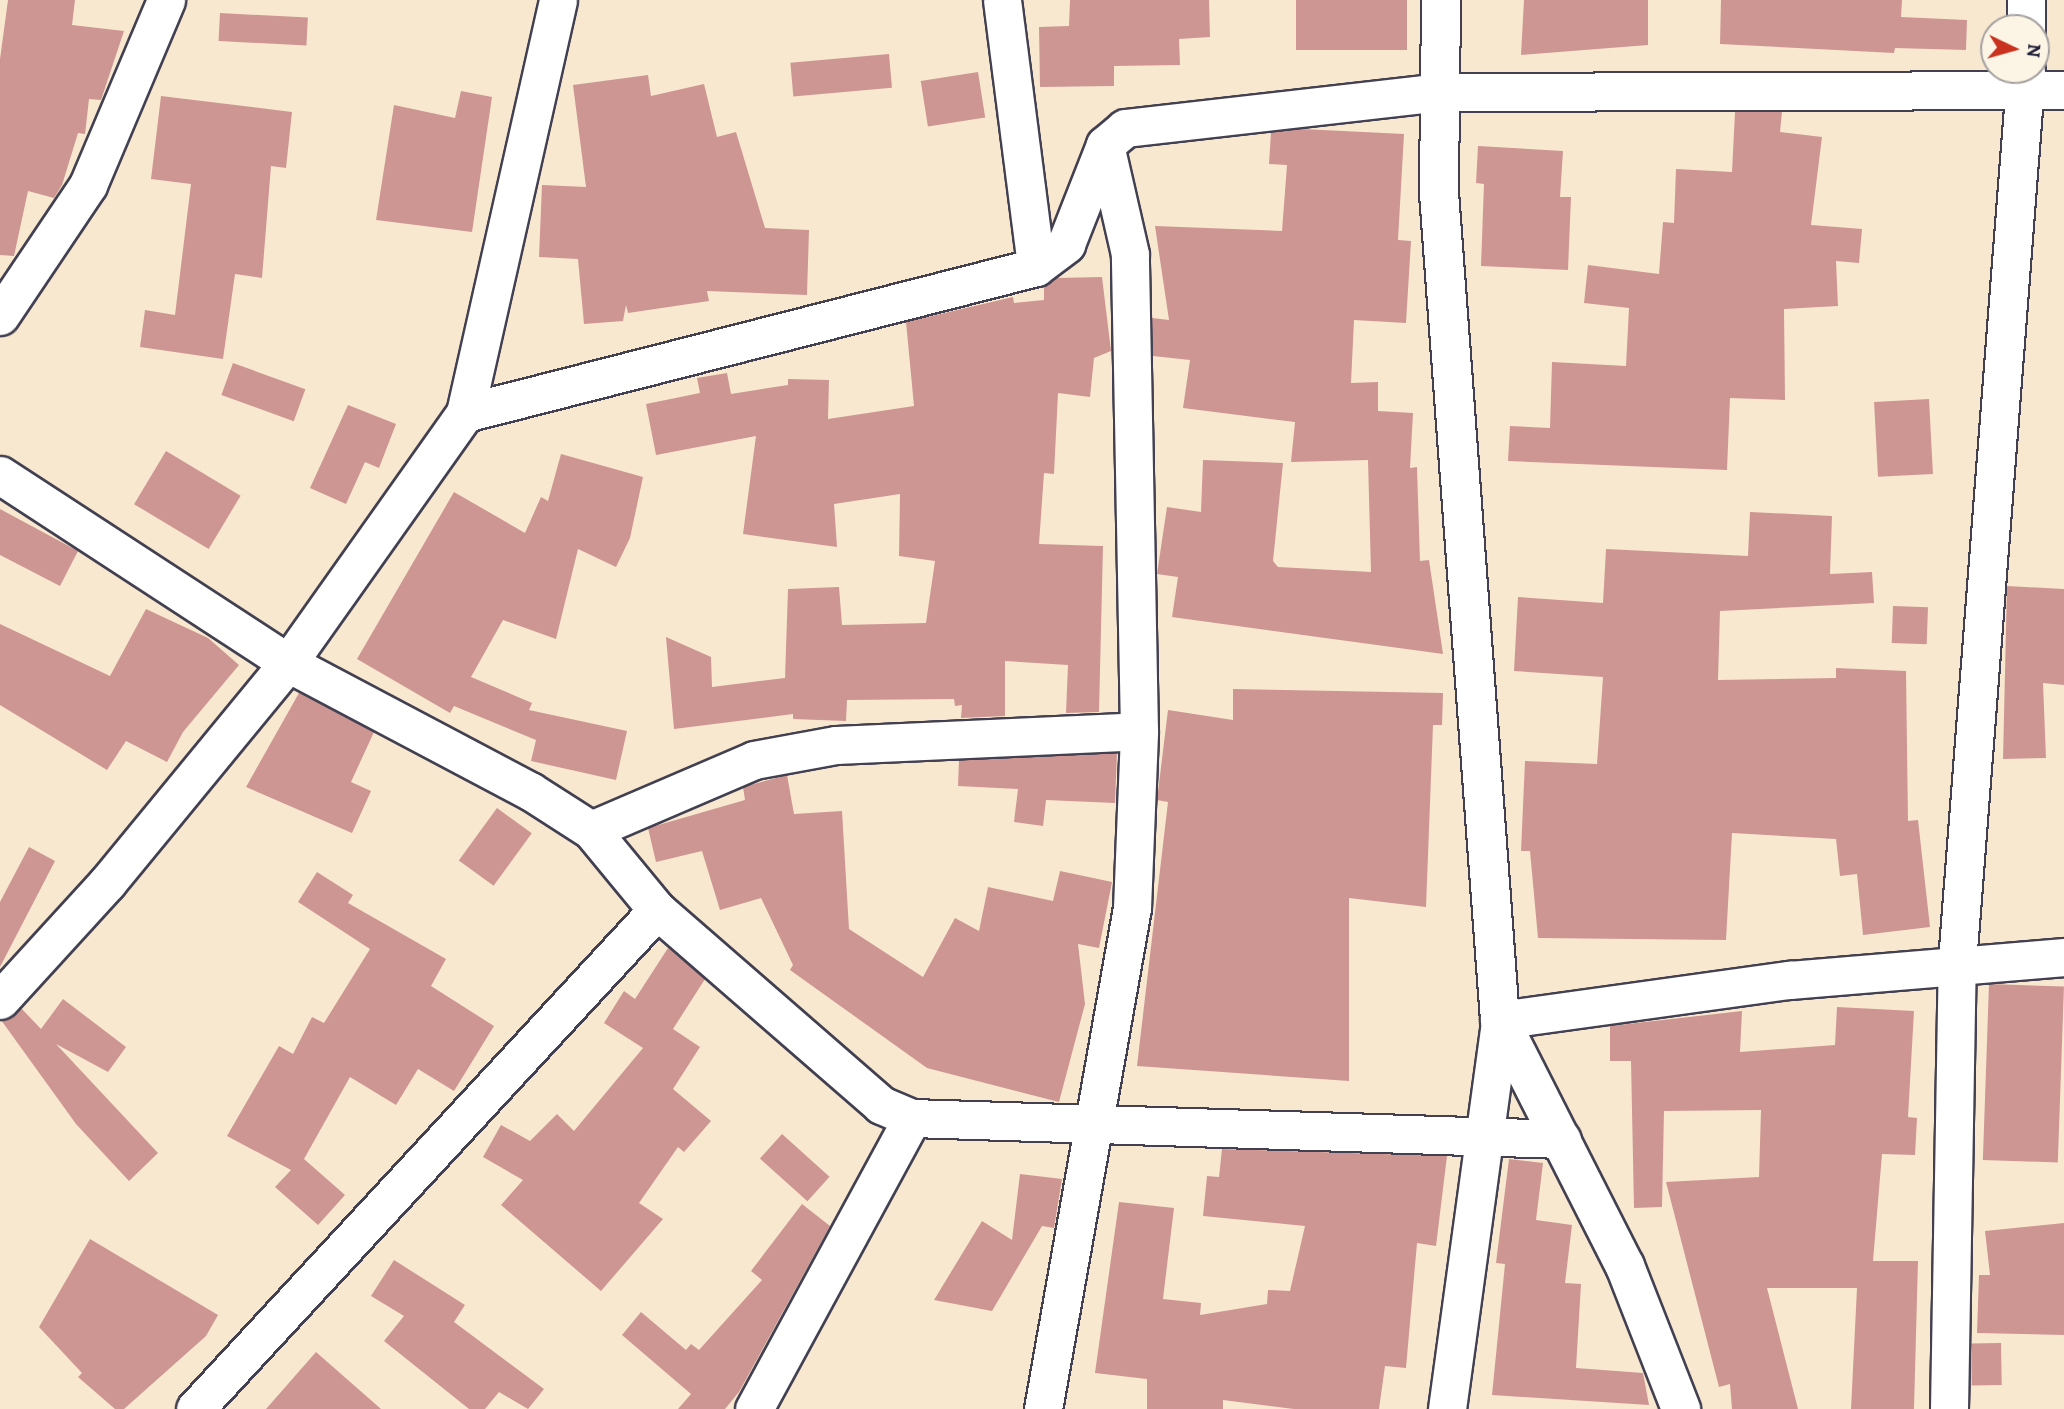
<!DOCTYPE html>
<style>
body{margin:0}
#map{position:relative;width:2064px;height:1409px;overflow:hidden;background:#f8e8d0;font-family:Alegreya,serif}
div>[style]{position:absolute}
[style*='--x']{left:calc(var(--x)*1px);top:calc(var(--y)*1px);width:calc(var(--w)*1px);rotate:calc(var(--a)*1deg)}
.building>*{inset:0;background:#ce9692;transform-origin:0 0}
.roads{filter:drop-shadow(2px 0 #424051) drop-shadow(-2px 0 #424051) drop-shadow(0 2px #424051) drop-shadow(0 -2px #424051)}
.minor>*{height:37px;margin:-18.5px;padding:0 18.5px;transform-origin:18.5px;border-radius:18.5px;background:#fff}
.tertiary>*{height:38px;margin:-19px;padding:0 19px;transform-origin:19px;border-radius:19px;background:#fff}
span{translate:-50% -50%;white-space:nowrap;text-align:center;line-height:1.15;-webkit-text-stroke:6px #fcf5e5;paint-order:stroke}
.north{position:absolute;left:1980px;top:14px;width:70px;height:70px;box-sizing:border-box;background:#fcf5e5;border:2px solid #a5a1a1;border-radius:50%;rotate:95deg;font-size:19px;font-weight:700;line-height:28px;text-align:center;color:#22223b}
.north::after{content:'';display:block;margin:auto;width:24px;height:32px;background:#c8321e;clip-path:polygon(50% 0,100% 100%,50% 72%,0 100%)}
</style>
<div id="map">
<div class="building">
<i style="clip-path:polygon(8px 0,75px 0,72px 25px,124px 31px,101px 100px,89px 99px,85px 134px,78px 133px,62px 185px,54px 198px,28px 191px,14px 256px,0 255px,0 59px)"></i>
<i style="clip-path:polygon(1070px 0,1209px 0,1210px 37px,1179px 39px,1180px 65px,1114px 66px,1114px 86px,1040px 87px,1039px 27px,1069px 26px)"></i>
<i style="left:1296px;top:0;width:111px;height:50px"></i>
<i style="clip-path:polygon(1524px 0,1648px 0,1648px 45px,1521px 55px)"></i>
<i style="clip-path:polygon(1721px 0,1902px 0,1901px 17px,1967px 20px,1966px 50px,1895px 48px,1894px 53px,1720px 44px)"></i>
<i style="left:220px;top:13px;width:88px;height:28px;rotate:3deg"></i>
<i style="left:889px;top:54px;width:34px;height:99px;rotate:85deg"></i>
<i style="left:978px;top:72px;width:46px;height:58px;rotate:81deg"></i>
<i style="clip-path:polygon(648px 75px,651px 96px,704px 84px,717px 137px,736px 132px,765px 228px,809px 230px,807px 295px,707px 291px,709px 301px,628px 313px,626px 305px,623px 321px,584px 324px,578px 259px,539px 257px,542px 185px,586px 187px,573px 85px)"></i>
<i style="clip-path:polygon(461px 91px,492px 97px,472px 232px,376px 220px,394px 105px,455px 118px)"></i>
<i style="clip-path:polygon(161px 96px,292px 112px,286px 168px,271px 166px,262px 278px,235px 274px,223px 359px,140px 347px,145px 310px,175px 315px,191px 184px,151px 179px)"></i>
<i style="clip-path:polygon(1735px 112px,1782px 112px,1780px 132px,1822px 137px,1811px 225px,1862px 229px,1859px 263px,1836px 261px,1838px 306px,1784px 309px,1785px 400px,1730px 398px,1727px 470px,1508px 461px,1510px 426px,1550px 428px,1552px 362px,1626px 366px,1629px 308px,1584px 303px,1588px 265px,1659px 274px,1663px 222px,1674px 223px,1676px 169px,1732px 172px)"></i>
<i style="clip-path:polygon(1302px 129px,1404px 134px,1398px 240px,1411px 241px,1406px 323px,1354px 320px,1351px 383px,1378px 382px,1378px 411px,1413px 413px,1410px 468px,1417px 467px,1420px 561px,1429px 560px,1443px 654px,1172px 617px,1178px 577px,1157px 574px,1167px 507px,1201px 512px,1203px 460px,1283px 463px,1273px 561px,1278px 567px,1371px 572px,1368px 460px,1291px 462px,1295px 422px,1183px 408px,1190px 360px,1153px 356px,1152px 318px,1169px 320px,1155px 226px,1282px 231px,1287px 165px,1269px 164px,1271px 132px)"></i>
<i style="clip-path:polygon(1478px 146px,1563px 151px,1560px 197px,1571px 197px,1568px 270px,1481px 266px,1484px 184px,1476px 183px)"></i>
<i style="clip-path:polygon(1102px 277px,1111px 351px,1094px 358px,1090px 397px,1058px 393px,1054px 474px,1044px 473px,1039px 544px,1103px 546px,1099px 712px,1066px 713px,1068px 665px,1005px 661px,1005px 716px,961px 718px,962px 705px,955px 706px,954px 699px,847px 700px,846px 721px,793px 719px,793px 714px,674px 729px,666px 637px,711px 657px,712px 687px,785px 678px,788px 589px,839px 587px,842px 625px,926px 623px,935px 561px,899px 556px,900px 494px,834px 504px,837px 547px,743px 534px,756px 436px,656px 455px,646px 404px,700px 393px,697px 378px,727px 373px,731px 394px,788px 385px,788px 379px,829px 380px,828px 419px,914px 406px,906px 322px,1013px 297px,1014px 303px,1044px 300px,1044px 286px,1056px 278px)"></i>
<i style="left:233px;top:363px;width:77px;height:34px;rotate:20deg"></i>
<i style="left:1929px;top:399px;width:75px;height:55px;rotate:87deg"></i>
<i style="clip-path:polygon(348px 405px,396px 424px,379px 468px,365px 462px,346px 504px,310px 488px)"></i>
<i style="left:166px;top:451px;width:87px;height:62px;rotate:31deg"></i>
<i style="clip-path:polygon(561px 454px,643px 477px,630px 538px,616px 567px,578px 549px,556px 639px,503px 620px,471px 677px,532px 703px,529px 710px,627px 731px,616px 780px,531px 761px,536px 740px,454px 706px,450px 713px,357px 659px,454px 492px,525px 533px,541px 497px,548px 501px)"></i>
<i style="clip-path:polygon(0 509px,78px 551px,60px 586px,0 555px)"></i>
<i style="clip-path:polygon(1750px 512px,1832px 516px,1830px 574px,1872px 572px,1874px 603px,1720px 611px,1718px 680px,1836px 678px,1836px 668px,1906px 671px,1908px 821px,1918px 820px,1930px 927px,1863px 935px,1857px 874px,1840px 876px,1836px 839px,1732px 833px,1726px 940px,1538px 938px,1530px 851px,1521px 851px,1525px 761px,1597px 764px,1603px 677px,1514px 671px,1518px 597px,1603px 603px,1606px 549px,1748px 556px)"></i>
<i style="clip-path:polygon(2007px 586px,2064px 589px,2064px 685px,2043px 683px,2046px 758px,2003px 759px)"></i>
<i style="left:1893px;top:606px;width:35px;height:37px;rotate:2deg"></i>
<i style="clip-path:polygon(146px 609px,208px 638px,239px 665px,183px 732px,167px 762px,126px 741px,107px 770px,0 705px,0 624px,110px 676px)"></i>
<i style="clip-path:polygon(1233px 689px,1443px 693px,1442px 725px,1433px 725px,1426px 907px,1349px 898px,1349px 1081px,1137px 1066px,1168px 802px,1157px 800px,1168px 710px,1233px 720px)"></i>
<i style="clip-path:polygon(299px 693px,374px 732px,351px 782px,371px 791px,352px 833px,246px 787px)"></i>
<i style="clip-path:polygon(1117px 753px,1115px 803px,1046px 800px,1043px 826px,1014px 822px,1018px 789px,958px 786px,959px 760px)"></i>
<i style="clip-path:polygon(787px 775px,794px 814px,842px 811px,849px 929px,923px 977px,955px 918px,979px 931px,988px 887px,1053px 901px,1060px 871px,1112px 882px,1099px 948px,1078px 944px,1085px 1004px,1059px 1102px,927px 1068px,790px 970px,793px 965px,761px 898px,720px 910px,702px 851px,656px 862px,648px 828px,745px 800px,743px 787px)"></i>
<i style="left:497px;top:808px;width:43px;height:65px;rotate:36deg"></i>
<i style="clip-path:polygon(29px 847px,55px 861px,0 967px,0 902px)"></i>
<i style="clip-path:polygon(317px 872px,353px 895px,348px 903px,446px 959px,431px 986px,494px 1026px,454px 1091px,418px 1069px,396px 1105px,350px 1077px,304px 1159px,345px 1195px,318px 1225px,275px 1187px,291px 1170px,227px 1136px,279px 1046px,293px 1054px,312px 1017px,324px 1023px,370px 949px,298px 902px)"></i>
<i style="clip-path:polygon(668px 948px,705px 979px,673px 1029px,700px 1047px,673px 1089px,711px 1121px,684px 1152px,678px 1147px,639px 1203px,663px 1219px,601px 1291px,501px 1205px,523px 1180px,483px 1157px,501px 1125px,530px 1141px,557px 1114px,574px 1131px,643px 1048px,604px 1023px,624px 991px,635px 999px)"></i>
<i style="left:1989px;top:984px;width:75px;height:176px;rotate:2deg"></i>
<i style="clip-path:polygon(63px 999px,126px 1047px,108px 1072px,56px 1044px,158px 1153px,129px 1181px,76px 1124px,1px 1020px,21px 1008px,41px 1029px)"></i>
<i style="clip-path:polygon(1837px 1007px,1914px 1011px,1908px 1117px,1917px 1118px,1915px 1155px,1882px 1154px,1873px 1261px,1918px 1261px,1914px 1409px,1851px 1409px,1857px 1288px,1767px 1288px,1798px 1409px,1732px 1409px,1730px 1384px,1719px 1387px,1666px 1182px,1759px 1177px,1761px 1110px,1664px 1111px,1662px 1207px,1634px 1208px,1631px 1061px,1610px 1061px,1610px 1026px,1742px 1011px,1740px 1052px,1835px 1045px)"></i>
<i style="left:782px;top:1134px;width:64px;height:33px;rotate:42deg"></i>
<i style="clip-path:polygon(1222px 1149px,1447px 1156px,1436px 1246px,1417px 1243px,1406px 1368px,1385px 1366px,1379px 1409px,1294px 1409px,1223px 1400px,1223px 1409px,1147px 1409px,1147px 1379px,1095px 1373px,1119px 1202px,1174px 1208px,1163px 1299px,1201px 1303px,1200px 1315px,1267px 1304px,1268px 1290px,1290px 1291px,1305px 1226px,1203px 1216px,1207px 1176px,1219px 1177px)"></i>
<i style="clip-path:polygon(1509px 1159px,1543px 1163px,1536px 1220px,1572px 1225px,1565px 1283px,1581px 1284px,1576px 1368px,1643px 1373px,1649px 1405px,1492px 1395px,1505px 1264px,1496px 1263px)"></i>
<i style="clip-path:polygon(1020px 1174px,1062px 1179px,1054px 1228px,1042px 1226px,992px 1311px,934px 1300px,982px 1221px,1012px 1240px)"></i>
<i style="clip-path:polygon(802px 1204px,830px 1226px,739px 1392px,725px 1409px,678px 1409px,691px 1394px,622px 1335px,641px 1312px,686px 1350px,691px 1344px,699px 1350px,762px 1280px,751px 1271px)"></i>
<i style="clip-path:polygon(2064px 1223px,2064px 1335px,1977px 1333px,1979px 1275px,1990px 1275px,1985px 1231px)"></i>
<i style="clip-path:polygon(90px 1239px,218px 1315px,206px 1336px,124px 1409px,115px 1409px,78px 1377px,82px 1373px,39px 1327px)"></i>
<i style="clip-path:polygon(394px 1260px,465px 1305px,454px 1322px,544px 1389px,528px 1409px,499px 1392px,485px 1409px,469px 1409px,384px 1341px,404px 1316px,371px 1296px)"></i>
<i style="left:2001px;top:1343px;width:42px;height:30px;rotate:89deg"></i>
<i style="clip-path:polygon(316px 1352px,381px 1409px,266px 1409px)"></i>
</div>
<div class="roads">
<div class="minor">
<i style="--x:1002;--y:0;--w:269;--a:82.7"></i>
<i style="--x:2026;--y:0;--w:28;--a:90"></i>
<i style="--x:0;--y:316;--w:158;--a:-56.1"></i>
<i style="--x:88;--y:185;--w:201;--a:-67.1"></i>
<i style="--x:465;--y:413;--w:589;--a:-14.34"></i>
<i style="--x:1036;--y:267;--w:38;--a:-37"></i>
<i style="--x:1066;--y:244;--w:106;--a:-68.5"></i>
<i style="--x:1105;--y:145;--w:26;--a:-40"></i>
<i style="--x:1125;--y:128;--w:316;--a:-6.5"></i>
<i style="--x:1439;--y:92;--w:625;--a:-0.18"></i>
<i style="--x:0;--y:475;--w:344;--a:33.1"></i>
<i style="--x:288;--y:663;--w:274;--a:27.9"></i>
<i style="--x:530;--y:791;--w:72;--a:32.6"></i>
<i style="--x:591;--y:830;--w:104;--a:50.5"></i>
<i style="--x:657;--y:910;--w:297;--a:41"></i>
<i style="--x:881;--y:1105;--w:34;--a:23"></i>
<i style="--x:912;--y:1118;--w:650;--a:1.85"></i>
<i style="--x:591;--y:830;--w:177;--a:-23.2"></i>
<i style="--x:754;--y:760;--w:83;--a:-10.4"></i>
<i style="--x:836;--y:745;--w:303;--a:-2.6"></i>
<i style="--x:0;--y:1000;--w:159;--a:-47.6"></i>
<i style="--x:107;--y:883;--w:285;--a:-50.6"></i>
<i style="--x:288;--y:663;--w:306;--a:-54.7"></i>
<i style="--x:465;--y:413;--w:423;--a:-77.3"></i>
<i style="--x:195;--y:1409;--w:680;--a:-47.2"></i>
<i style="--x:754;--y:1409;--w:331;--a:-61.5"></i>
<i style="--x:1043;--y:1409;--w:509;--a:-79.93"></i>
<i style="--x:1132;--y:908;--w:177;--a:-87.7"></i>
<i style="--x:1139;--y:731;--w:477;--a:-91.1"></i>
<i style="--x:1130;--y:254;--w:112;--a:-102.9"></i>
<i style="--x:1447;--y:1409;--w:393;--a:-82.2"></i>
<i style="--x:1500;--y:1020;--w:293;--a:-7.9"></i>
<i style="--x:1790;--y:980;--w:275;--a:-4.8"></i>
<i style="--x:1949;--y:1409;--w:447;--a:-89"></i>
<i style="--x:1957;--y:962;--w:895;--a:-85.58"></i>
</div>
<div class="tertiary">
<i style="--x:1441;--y:0;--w:193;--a:90.6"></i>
<i style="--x:1439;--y:193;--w:829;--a:85.78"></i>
<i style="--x:1500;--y:1020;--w:276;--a:63.1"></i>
<i style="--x:1625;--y:1266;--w:154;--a:68.6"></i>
</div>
</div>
<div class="north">N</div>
</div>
